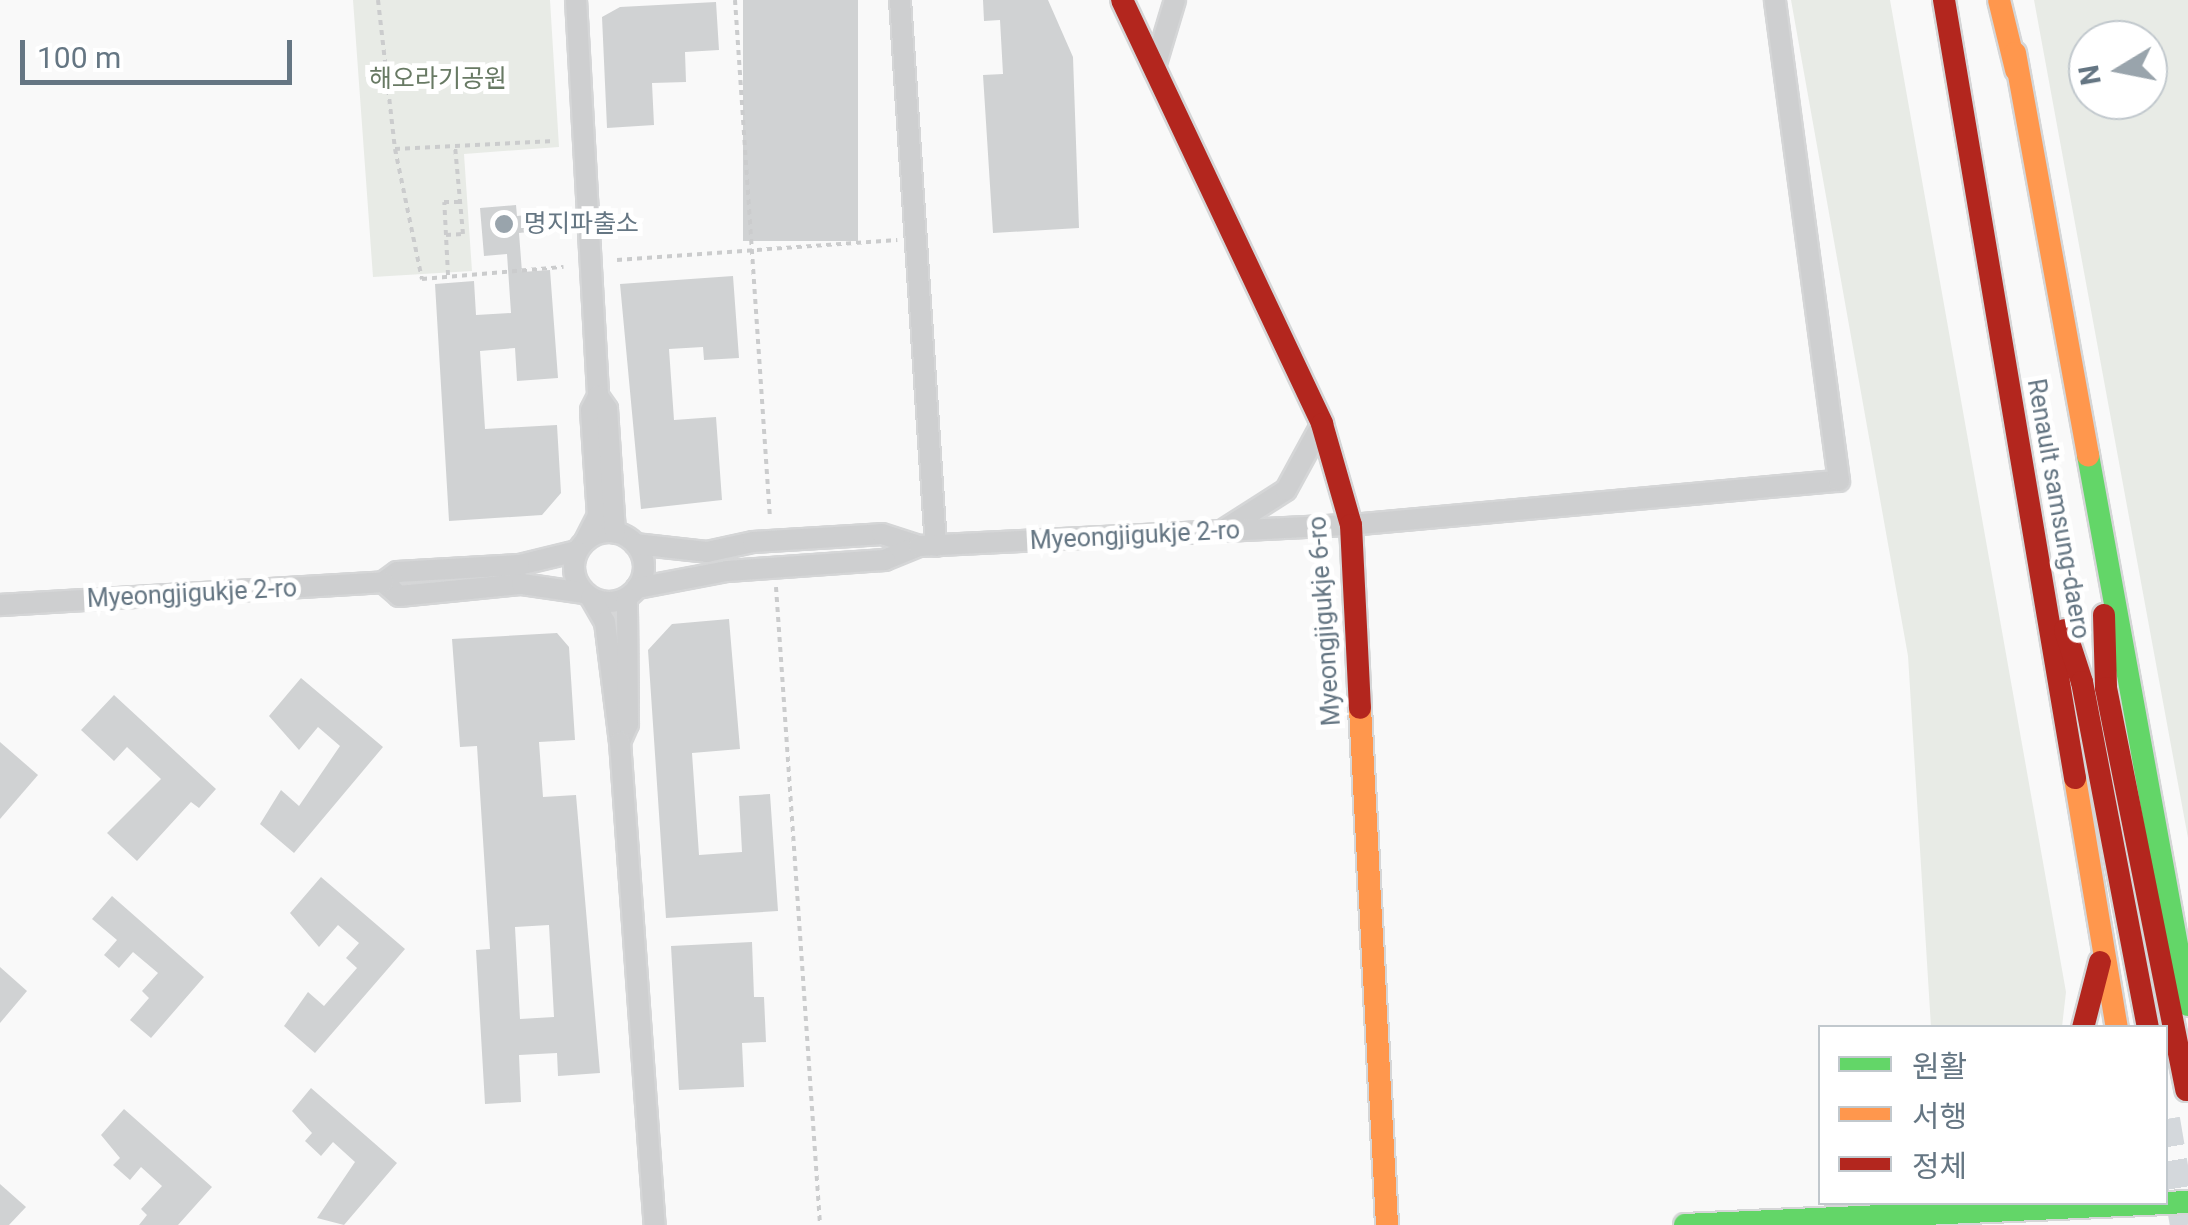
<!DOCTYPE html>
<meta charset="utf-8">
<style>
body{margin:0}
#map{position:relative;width:2188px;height:1225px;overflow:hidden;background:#f9f9f9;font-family:Roboto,"Noto Sans KR",sans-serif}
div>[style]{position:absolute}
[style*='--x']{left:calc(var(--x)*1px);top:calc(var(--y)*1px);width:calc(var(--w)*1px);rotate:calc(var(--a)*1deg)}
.green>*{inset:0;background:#e8ebe6}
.building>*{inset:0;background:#d0d2d3;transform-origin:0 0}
.secondary-tunnel>*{height:28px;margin-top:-14px;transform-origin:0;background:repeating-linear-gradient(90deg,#d4d8dc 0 28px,transparent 0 42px)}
.path>*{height:4px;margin-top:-2px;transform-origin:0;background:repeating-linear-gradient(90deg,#cbcccd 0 5px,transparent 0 10px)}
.roads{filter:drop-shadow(2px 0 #d5d6d7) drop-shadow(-2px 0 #d5d6d7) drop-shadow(0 2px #d5d6d7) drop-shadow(0 -2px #d5d6d7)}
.street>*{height:20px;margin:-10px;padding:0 10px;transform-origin:10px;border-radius:10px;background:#cecfd0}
.street>.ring{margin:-10px;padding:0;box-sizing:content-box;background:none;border:20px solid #cecfd0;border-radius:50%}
.fast>*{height:22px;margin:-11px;padding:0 11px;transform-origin:11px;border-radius:11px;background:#63d668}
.slow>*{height:22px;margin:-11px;padding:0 11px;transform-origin:11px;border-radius:11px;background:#ff974d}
.jam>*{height:22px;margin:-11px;padding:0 11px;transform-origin:11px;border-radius:11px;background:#b3261e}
.dots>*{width:28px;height:28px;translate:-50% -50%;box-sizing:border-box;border:5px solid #fff;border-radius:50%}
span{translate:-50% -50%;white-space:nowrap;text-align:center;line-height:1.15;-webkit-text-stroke:10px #fff;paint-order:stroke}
.park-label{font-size:25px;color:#687a64}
.poi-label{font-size:25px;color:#657683}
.left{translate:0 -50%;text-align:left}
.street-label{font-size:25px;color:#657683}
.legend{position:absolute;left:1818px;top:1025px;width:350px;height:180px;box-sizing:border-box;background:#fff;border:2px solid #c1c8cd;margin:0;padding:12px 18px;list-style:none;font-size:30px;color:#657683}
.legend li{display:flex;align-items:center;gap:20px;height:50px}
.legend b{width:50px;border:2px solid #c1c8cd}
.north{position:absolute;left:2068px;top:20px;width:100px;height:100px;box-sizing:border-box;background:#fff;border:2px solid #c1c8cd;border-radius:50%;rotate:260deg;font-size:28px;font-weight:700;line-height:40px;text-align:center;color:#657683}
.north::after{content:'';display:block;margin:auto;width:35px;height:45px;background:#99a4ac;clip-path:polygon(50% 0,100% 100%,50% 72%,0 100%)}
.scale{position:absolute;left:20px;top:40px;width:272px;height:45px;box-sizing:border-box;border:5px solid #657683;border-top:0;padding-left:12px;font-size:30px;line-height:35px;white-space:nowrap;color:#657683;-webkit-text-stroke:8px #fff;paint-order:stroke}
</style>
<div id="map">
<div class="green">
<i style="clip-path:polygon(353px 0,550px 0,559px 147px,464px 154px,472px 271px,373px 277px)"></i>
<i style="clip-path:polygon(1791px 0,1890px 0,2066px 992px,2062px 1027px,1931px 1027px,1908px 656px)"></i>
<i style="clip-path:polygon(evenodd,2034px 0,2188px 0,2188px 838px,2034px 0,2148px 40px,2148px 100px,2088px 100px,2088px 40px,2148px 40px)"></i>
</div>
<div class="building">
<i style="left:743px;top:0;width:115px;height:241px"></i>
<i style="clip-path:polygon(983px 0,1048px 0,1073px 57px,1079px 228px,993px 233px,983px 75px,1003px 74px,1000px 20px,984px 21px)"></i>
<i style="clip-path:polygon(716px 2px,719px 50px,685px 52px,686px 82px,652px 83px,654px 125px,607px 128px,602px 17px,620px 7px)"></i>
<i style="clip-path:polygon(516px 205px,517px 216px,527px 215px,528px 232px,519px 233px,522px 272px,550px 270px,558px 378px,517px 381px,515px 348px,480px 351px,485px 429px,557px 425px,561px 493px,542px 515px,449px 521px,435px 284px,474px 281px,476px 315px,511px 313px,507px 254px,484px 256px,480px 208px)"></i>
<i style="clip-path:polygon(733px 276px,739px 358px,704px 360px,703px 347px,669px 349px,674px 420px,716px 417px,722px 500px,641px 509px,620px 284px)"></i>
<i style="clip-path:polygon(729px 619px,740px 749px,692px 753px,699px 855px,742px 852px,739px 796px,770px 794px,778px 911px,666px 918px,648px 650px,672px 624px)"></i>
<i style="clip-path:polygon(evenodd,557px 633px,569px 647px,575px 740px,539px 742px,543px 797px,576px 795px,600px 1073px,558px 1076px,557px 1053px,519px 1055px,521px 1102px,485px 1104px,476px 950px,490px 949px,477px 746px,460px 747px,452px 639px,557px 633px,549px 925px,554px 1017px,520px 1019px,515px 927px,549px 925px)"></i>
<i style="clip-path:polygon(301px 678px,383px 747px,294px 853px,260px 824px,281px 790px,299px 806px,340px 746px,318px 727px,299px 750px,269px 716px)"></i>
<i style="clip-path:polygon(114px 695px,216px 789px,199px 808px,191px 802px,137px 861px,107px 833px,161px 779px,127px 747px,114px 761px,81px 730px)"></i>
<i style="clip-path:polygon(0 742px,38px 775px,0 819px)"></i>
<i style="clip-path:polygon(321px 877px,405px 949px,315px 1053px,284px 1026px,308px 992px,324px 1006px,357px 968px,346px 958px,359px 943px,338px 925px,319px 947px,290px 913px)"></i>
<i style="clip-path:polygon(112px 896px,204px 977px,151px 1038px,130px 1020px,149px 998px,142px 991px,158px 973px,133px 952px,119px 968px,104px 955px,117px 940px,92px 919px)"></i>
<i style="clip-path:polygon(752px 942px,754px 997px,764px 997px,766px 1042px,742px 1043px,744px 1087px,679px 1090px,671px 946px)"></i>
<i style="clip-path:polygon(0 967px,27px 991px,0 1023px)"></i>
<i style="clip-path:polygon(311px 1088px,397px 1163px,344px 1225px,317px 1218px,355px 1162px,333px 1142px,321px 1156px,305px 1141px,312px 1133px,292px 1111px)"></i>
<i style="clip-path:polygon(124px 1109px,212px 1187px,178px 1225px,139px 1225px,147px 1215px,141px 1209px,162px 1186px,141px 1167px,130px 1180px,113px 1165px,120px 1158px,101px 1135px)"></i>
<i style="clip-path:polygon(0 1184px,26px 1207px,9px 1225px,0 1225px)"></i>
</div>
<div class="secondary-tunnel">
<i style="--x:2166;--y:1119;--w:108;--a:80.4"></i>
</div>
<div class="path">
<i style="--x:378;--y:0;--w:150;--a:83.5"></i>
<i style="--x:395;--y:149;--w:133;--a:78.3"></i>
<i style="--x:422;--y:279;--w:142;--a:-4.9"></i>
<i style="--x:735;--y:0;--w:520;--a:86.14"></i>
<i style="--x:395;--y:149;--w:160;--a:-2.9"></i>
<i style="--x:446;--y:235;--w:33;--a:-93"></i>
<i style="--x:444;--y:202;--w:17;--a:0"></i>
<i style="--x:617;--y:260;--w:281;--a:-4.1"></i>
<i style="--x:448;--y:275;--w:40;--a:-92.9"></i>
<i style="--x:446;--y:235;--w:17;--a:-3"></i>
<i style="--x:463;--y:234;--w:88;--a:-95.2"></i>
<i style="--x:776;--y:587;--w:640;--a:86.05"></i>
</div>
<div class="roads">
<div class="street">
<i style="--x:576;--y:0;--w:397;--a:86.8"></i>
<i style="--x:900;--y:0;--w:547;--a:86.23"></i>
<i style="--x:1154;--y:70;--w:73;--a:-73.3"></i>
<i style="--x:1225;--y:529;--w:72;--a:-32.6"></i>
<i style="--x:1286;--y:490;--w:75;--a:-61.4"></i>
<i class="ring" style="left:574px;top:532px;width:50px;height:50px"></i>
<i style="--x:585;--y:541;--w:28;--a:-63"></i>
<i style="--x:598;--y:516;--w:106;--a:-93.8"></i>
<i style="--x:591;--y:410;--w:16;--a:-63"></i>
<i style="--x:598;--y:396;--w:16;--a:55"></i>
<i style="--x:607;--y:409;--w:124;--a:86.3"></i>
<i style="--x:635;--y:544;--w:72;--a:6.3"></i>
<i style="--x:707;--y:552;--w:47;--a:-12.3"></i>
<i style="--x:753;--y:542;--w:129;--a:-3.5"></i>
<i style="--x:882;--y:534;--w:39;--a:18"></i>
<i style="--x:919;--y:546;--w:37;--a:158"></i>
<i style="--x:885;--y:560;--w:158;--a:176"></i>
<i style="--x:727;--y:571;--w:92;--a:169.3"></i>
<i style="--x:919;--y:546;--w:433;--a:-2.8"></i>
<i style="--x:1351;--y:525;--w:490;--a:-5.2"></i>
<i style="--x:1839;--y:481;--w:485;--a:-97.6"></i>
<i style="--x:577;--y:551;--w:60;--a:166.4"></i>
<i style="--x:519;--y:565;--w:122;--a:176.7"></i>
<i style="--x:397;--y:572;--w:17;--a:144"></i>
<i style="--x:383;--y:582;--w:21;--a:41"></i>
<i style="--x:399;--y:596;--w:124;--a:-5.6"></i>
<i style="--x:522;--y:584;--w:63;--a:8.3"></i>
<i style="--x:591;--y:598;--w:28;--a:60"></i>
<i style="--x:605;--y:622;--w:121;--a:82.9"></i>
<i style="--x:620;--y:742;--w:20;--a:-66"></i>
<i style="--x:628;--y:724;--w:126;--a:-90.5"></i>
<i style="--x:0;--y:605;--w:384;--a:-3.4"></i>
<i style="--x:620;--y:742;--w:484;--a:85.9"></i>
</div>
<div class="fast">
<i style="--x:2088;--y:455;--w:559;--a:79.7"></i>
<i style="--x:1685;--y:1225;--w:504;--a:-2.62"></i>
</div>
<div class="slow">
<i style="--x:1999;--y:0;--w:72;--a:76.3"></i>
<i style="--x:2015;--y:53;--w:409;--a:79.7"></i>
<i style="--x:1360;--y:708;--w:518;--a:87.01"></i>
<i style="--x:2075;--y:778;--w:254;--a:80.5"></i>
</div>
<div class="jam">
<i style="--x:1122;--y:0;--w:469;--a:64.7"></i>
<i style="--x:1322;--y:424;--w:105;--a:74"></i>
<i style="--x:1351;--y:525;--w:183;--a:87.2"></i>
<i style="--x:1944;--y:0;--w:789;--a:80.44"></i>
<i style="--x:2104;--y:615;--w:73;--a:88.4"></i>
<i style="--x:2106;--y:688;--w:410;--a:78.7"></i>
<i style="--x:2065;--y:630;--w:55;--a:71.9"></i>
<i style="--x:2082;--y:682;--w:352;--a:79.2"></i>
<i style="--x:2083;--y:1028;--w:68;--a:-75.6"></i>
</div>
</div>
<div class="dots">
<i style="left:504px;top:224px;background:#99a4ac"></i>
</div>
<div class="park-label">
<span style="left:438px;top:79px">해오라기공원</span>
</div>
<div class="poi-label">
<span class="left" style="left:524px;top:224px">명지파출소</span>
</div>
<div class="street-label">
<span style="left:2058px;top:509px;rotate:80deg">Renault samsung-daero</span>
<span style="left:1135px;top:536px;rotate:-3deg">Myeongjigukje 2-ro</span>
<span style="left:192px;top:594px;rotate:-3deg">Myeongjigukje 2-ro</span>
<span style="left:1325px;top:621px;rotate:-94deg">Myeongjigukje 6-ro</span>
</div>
<ul class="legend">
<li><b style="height:12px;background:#63d668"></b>원활</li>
<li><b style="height:12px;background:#ff974d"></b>서행</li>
<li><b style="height:12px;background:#b3261e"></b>정체</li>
</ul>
<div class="north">N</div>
<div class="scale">100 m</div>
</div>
